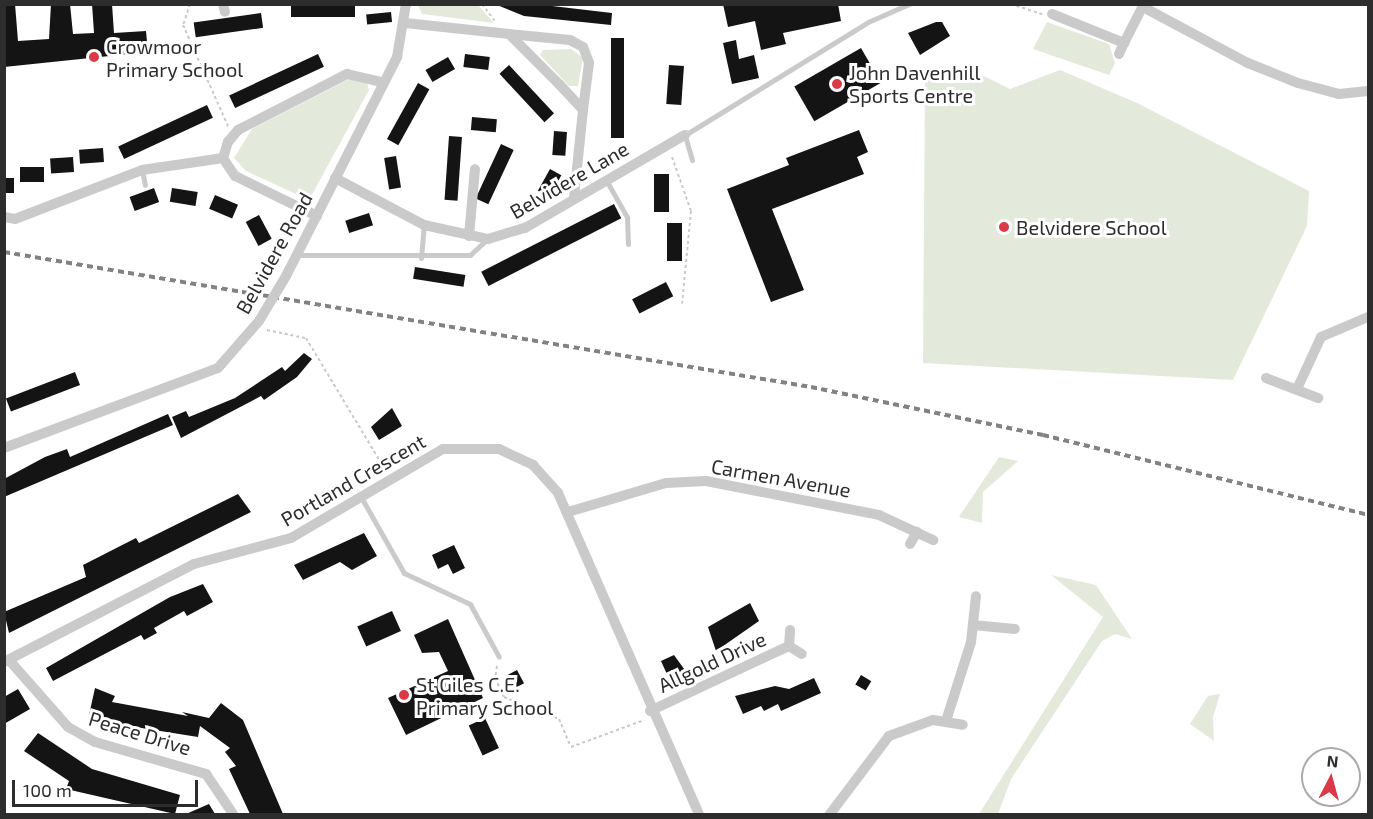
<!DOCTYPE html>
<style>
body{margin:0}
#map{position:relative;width:1373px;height:819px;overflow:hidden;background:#fff;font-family:"Exo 2",sans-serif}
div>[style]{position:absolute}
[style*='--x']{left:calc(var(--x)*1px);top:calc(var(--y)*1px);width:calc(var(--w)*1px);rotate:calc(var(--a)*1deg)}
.green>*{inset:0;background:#e3eadb}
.building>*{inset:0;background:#141414;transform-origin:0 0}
.path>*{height:2px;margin-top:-1px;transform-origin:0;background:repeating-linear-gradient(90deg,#cacaca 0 3px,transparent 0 6px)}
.service>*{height:5px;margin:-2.5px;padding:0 2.5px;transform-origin:2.5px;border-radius:2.5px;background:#cacaca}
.minor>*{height:10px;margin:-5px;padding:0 5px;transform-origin:5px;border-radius:5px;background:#cacaca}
.rail>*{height:4px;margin-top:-2px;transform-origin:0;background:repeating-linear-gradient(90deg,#828282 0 6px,transparent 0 10.5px)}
.minor-bridge>*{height:10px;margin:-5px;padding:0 5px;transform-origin:5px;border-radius:5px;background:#cacaca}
.dots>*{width:16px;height:16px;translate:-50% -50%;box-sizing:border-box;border:3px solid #fff;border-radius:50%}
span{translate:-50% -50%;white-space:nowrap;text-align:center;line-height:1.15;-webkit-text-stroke:6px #fff;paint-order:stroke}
.poi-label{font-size:20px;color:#2d2d2d}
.left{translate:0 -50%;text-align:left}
.street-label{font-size:20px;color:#2d2d2d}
.frame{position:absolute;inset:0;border:6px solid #2d2d2d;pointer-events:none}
.north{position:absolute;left:1301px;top:747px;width:60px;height:60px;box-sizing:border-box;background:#fff;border:2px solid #ababab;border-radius:50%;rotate:6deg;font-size:16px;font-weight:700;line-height:24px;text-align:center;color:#2d2d2d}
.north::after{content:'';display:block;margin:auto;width:21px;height:27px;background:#da3947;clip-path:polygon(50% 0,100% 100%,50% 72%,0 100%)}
.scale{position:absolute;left:12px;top:780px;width:186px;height:27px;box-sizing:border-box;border:3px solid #2d2d2d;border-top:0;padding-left:8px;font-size:18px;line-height:21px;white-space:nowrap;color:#2d2d2d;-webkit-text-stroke:4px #fff;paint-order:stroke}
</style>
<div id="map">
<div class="green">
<i style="clip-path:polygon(418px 5px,478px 5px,494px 23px,422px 14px)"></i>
<i style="clip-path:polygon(1047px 22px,1109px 44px,1115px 63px,1109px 75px,1033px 49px)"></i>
<i style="clip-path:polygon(571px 49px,583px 58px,578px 86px,569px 86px,540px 55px,543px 50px)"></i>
<i style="clip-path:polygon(968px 68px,1010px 89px,1060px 70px,1137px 103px,1309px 191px,1307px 226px,1233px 380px,923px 363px,925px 78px,942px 72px,959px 77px)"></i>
<i style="clip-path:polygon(351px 78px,366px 80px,369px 90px,309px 200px,246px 171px,234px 158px,252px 129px)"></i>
<i style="clip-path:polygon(999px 457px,1018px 461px,983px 492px,982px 523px,959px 517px)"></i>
<i style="clip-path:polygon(1051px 575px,1096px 585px,1132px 639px,1115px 634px,1102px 641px,1011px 779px,998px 814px,979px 814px,1103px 617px)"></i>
<i style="clip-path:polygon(1220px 694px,1213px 717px,1214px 741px,1190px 724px,1208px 696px)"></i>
</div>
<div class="building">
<i style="clip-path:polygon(4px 4px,15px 4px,18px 41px,49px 39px,51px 4px,70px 4px,73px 34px,94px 33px,92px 4px,112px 4px,114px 33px,146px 31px,148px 52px,4px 67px)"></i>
<i style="left:291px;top:4px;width:64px;height:13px"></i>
<i style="clip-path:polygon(535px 4px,612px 13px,611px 25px,524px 16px,497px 5px)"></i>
<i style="clip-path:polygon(723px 4px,838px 4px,841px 21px,783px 33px,786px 44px,761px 50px,755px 21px,728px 27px)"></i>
<i style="left:391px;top:12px;width:10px;height:25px;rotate:84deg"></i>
<i style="left:261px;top:13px;width:15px;height:68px;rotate:82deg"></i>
<i style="clip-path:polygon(936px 22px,942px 22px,950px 36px,920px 55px,908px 33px)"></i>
<i style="left:611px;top:38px;width:13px;height:100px"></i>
<i style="clip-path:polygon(736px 40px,739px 59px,754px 55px,759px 78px,732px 84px,723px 43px)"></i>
<i style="left:861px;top:48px;width:40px;height:77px;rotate:60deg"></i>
<i style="left:318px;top:54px;width:14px;height:98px;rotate:65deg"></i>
<i style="left:465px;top:54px;width:25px;height:13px;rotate:7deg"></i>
<i style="left:448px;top:57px;width:14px;height:26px;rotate:60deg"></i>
<i style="left:509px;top:65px;width:66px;height:13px;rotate:47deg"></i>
<i style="left:669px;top:65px;width:15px;height:39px;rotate:4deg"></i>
<i style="left:418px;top:83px;width:13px;height:64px;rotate:29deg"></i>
<i style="left:207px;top:105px;width:14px;height:98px;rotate:65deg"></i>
<i style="left:472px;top:117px;width:25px;height:13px;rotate:5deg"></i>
<i style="clip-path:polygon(859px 130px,868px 152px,857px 157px,864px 174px,772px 209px,804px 290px,771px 302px,727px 189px,789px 165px,786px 158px)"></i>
<i style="left:554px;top:131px;width:13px;height:24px;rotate:4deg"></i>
<i style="left:449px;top:136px;width:13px;height:64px;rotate:4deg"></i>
<i style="left:501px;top:144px;width:14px;height:60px;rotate:25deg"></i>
<i style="left:103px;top:148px;width:14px;height:24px;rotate:86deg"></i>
<i style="left:396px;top:156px;width:32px;height:12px;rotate:81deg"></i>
<i style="left:73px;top:157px;width:15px;height:23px;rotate:86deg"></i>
<i style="left:44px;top:167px;width:15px;height:24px;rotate:90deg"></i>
<i style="left:550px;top:169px;width:13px;height:25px;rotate:29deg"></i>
<i style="left:654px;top:174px;width:15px;height:38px"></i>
<i style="left:4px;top:178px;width:10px;height:15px"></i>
<i style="left:154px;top:188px;width:15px;height:26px;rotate:70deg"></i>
<i style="left:172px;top:188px;width:26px;height:14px;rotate:9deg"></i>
<i style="left:215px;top:195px;width:25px;height:15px;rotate:23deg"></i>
<i style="left:614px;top:204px;width:16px;height:149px;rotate:63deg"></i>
<i style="left:369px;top:213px;width:13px;height:25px;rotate:72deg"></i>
<i style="left:259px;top:215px;width:27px;height:15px;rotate:62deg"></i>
<i style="left:667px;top:223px;width:15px;height:38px"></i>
<i style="left:415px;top:267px;width:51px;height:12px;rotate:9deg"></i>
<i style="left:666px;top:282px;width:16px;height:38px;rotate:63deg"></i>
<i style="clip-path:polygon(304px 353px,312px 359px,297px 377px,264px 400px,261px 396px,181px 438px,172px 417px,186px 411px,189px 417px,235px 398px,282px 367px,285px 371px)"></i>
<i style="left:75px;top:372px;width:14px;height:74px;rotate:69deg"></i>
<i style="clip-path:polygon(392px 408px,402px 426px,379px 440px,371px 427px)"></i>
<i style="clip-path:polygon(168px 414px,173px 425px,4px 497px,4px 479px,45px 457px,67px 449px,70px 457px)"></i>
<i style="clip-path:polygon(238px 494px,251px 512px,9px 633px,4px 612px,86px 577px,83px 565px,136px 538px,139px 543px)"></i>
<i style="clip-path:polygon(364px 533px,377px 556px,352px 570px,340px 562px,303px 580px,294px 565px)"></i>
<i style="clip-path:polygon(454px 545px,465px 568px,453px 574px,448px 564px,438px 569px,432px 555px)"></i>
<i style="clip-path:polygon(203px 584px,213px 602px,187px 616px,184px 611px,154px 628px,157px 633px,144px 640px,141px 635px,53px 681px,46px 668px,170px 597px)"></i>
<i style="clip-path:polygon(750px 603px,759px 621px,716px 651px,708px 627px)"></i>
<i style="left:392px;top:611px;width:22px;height:38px;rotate:66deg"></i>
<i style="clip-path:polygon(448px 619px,483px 698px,406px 735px,388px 698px,448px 671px,439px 652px,422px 653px,414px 635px)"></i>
<i style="clip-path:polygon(674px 655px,687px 673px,670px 681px,661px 661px)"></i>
<i style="left:517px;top:670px;width:15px;height:13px;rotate:62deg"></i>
<i style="left:861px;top:675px;width:12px;height:11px;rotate:31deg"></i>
<i style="clip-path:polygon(814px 678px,821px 693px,781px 711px,778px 704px,764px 711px,761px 706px,743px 714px,735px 696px,775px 686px,789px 689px)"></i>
<i style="clip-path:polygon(95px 688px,115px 696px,112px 702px,188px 716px,182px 712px,209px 718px,221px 703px,243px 720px,283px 814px,250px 814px,229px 769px,236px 766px,225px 752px,230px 748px,200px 726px,198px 737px,110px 723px,89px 715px)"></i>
<i style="clip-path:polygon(18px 689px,30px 709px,4px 724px,4px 697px)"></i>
<i style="left:485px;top:718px;width:33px;height:18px;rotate:65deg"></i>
<i style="clip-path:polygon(38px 733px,92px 769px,180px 795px,175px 814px,66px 789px,69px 781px,24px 751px)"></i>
<i style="clip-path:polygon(209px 804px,215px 814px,186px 814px)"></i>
</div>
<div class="path">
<i style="--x:190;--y:4;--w:22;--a:108"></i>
<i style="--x:183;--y:25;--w:111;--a:66"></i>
<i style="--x:482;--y:4;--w:21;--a:53"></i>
<i style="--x:1011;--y:4;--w:33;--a:18"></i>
<i style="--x:672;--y:157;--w:57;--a:70.6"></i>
<i style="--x:691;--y:211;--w:93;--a:95.5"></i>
<i style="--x:267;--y:330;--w:40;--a:12"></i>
<i style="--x:306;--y:338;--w:155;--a:59"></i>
<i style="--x:497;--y:666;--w:12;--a:99"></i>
<i style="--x:495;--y:678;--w:21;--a:65"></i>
<i style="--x:504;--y:697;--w:59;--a:21.8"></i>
<i style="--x:559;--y:719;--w:30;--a:67"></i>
<i style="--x:571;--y:747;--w:78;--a:-20.3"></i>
</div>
<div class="service">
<i style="--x:692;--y:160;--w:26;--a:-106"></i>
<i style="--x:685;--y:135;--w:215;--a:-31.7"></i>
<i style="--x:868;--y:22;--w:45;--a:-23.7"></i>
<i style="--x:142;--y:170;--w:15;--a:79"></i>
<i style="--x:606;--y:180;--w:43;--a:60.4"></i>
<i style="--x:627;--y:217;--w:27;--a:88"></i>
<i style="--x:297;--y:255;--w:173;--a:0"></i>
<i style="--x:470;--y:255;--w:23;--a:-43"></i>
<i style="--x:421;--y:258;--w:33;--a:-85"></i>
<i style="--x:361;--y:497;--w:87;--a:60.5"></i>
<i style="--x:404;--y:573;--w:73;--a:25.2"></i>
<i style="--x:470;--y:604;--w:60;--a:61.3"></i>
</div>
<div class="minor">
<i style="--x:223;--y:4;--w:8;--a:76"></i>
<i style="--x:1143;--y:7;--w:119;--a:28.1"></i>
<i style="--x:1248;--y:63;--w:54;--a:21.8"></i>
<i style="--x:1298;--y:83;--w:42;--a:15"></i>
<i style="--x:1339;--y:94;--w:29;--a:-6"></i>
<i style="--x:1052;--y:14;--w:78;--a:21.9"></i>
<i style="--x:1124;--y:43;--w:44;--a:-62.9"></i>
<i style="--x:405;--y:23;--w:105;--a:6"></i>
<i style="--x:509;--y:34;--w:71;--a:45"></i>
<i style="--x:559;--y:84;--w:35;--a:47"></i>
<i style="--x:583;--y:110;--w:87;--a:95.9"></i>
<i style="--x:509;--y:34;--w:61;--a:5.6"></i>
<i style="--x:570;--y:40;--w:15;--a:28"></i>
<i style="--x:583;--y:47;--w:17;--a:69"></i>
<i style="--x:589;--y:63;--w:47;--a:97.3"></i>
<i style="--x:1119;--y:54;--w:12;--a:-66"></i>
<i style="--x:335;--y:178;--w:101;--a:27.8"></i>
<i style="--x:424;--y:225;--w:66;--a:12.3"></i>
<i style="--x:488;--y:239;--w:39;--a:-17"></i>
<i style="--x:525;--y:228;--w:185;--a:-30.2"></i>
<i style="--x:317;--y:216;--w:91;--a:-154"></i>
<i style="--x:235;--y:176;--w:22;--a:-124"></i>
<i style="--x:223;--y:158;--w:17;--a:-73"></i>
<i style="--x:228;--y:142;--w:16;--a:-50"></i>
<i style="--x:238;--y:130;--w:123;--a:-27.2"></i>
<i style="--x:347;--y:74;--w:37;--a:13"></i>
<i style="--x:4;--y:217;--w:11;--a:10"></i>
<i style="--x:15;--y:219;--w:136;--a:-21.1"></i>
<i style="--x:142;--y:170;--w:82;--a:-8.4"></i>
<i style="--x:469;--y:236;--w:67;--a:-84.9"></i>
<i style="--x:286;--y:276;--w:246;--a:-63.1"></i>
<i style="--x:397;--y:57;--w:54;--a:-80.4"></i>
<i style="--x:1266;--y:378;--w:56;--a:21"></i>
<i style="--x:1297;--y:389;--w:57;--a:-65.2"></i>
<i style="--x:1321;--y:337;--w:51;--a:-23.1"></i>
<i style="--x:4;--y:448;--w:228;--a:-20.5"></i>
<i style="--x:218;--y:368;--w:62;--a:-48.9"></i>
<i style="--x:568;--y:512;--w:102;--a:-16.5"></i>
<i style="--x:666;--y:483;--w:40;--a:-2.9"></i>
<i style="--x:706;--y:481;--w:176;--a:11.1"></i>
<i style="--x:879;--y:515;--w:60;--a:24.8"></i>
<i style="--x:910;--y:544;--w:14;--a:-60"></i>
<i style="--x:973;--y:625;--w:42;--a:5.4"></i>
<i style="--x:789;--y:646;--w:15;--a:32"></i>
<i style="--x:9;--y:660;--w:89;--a:48.6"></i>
<i style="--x:68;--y:727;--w:31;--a:29"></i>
<i style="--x:95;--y:742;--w:116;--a:16.1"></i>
<i style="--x:206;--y:774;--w:48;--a:56"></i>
<i style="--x:4;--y:662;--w:214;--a:-27.3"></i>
<i style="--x:194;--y:564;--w:100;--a:-15"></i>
<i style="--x:291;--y:538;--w:176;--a:-30.4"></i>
<i style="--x:443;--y:449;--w:56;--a:0"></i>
<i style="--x:499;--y:449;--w:38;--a:25"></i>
<i style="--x:533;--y:465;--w:38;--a:48"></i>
<i style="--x:558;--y:493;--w:351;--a:66.3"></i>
<i style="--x:650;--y:711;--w:153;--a:-25.1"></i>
<i style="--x:789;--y:646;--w:16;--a:-86"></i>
<i style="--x:946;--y:721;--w:83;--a:-72.4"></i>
<i style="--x:971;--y:642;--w:46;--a:-83.8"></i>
<i style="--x:830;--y:814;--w:98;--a:-52.9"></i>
<i style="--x:889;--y:736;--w:47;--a:-20"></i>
<i style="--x:933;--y:720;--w:30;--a:9"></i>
</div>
<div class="rail">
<i style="--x:4;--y:252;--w:818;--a:9.5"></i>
<i style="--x:811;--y:387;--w:237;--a:11.7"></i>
<i style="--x:1043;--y:435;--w:335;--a:13.8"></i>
</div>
<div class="minor-bridge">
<i style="--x:259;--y:321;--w:52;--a:-59"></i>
</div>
<div class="dots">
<i style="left:94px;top:57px;background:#da3947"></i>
<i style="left:837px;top:84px;background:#da3947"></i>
<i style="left:1004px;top:227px;background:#da3947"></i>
<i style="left:404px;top:695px;background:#da3947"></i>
</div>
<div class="poi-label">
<span class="left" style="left:106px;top:58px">Crowmoor<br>Primary School</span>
<span class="left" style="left:849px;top:84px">John Davenhill<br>Sports Centre</span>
<span class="left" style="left:1016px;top:227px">Belvidere School</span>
<span class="left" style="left:416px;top:696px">St Giles C.E.<br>Primary School</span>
</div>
<div class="street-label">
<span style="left:569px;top:180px;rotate:-30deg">Belvidere Lane</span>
<span style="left:274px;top:253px;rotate:-61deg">Belvidere Road</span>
<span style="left:781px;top:478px;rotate:10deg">Carmen Avenue</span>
<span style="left:353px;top:480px;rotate:-30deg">Portland Crescent</span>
<span style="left:712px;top:662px;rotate:-25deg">Allgold Drive</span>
<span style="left:140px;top:733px;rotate:17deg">Peace Drive</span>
</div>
<div class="frame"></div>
<div class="north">N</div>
<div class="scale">100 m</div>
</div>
